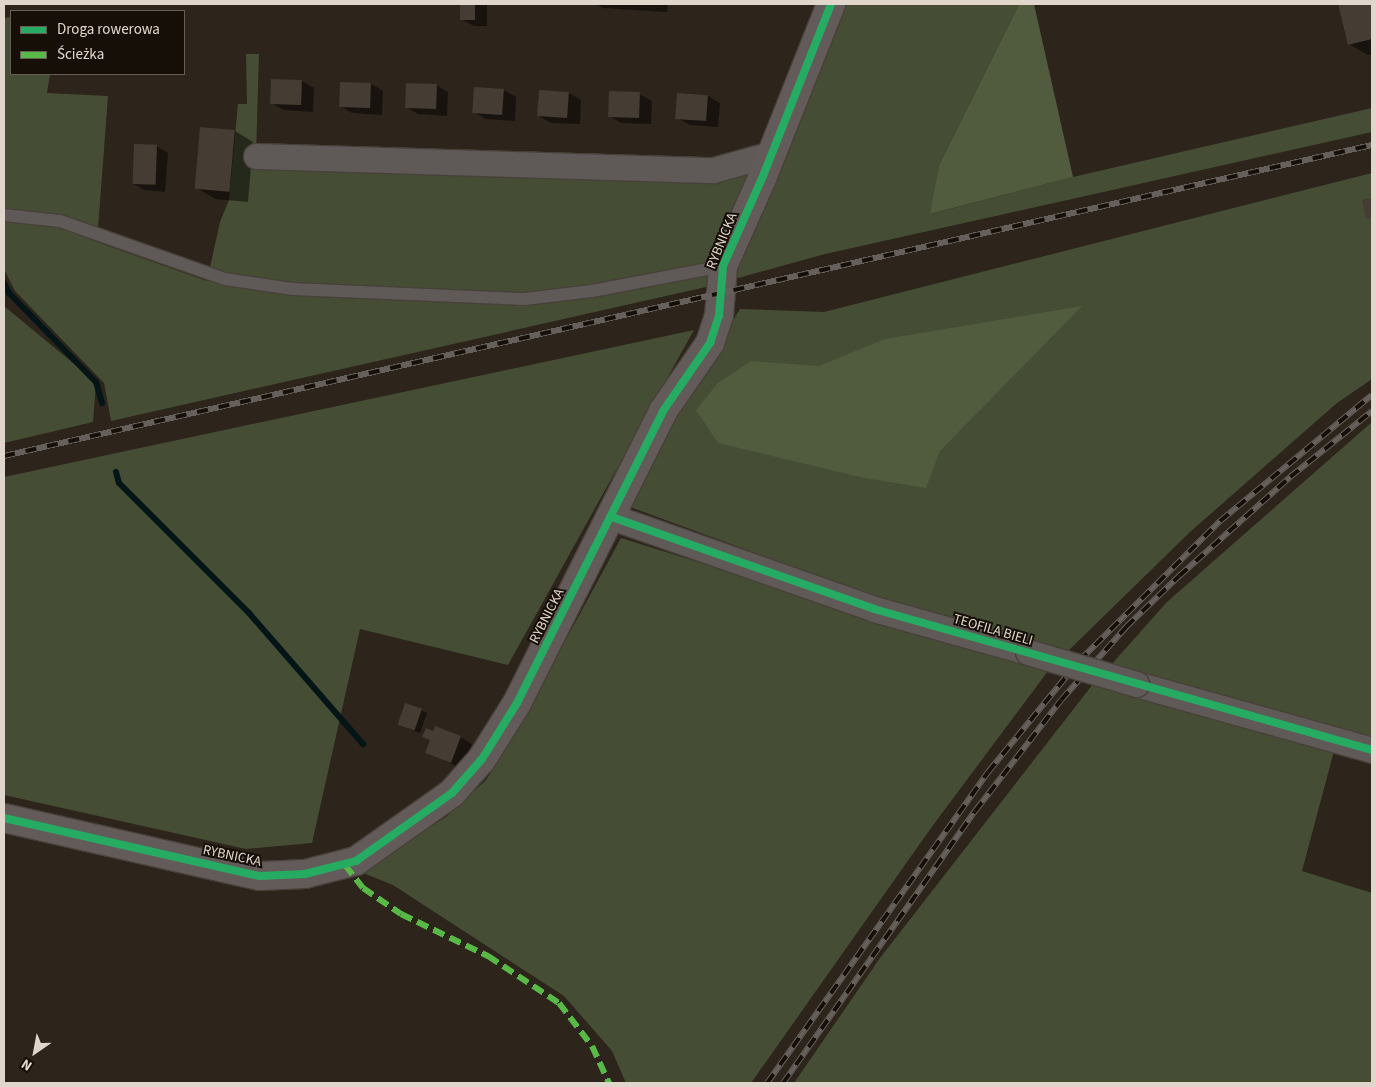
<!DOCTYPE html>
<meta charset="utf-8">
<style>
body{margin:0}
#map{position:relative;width:1376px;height:1087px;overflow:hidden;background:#2d241b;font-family:"Source Sans 3",sans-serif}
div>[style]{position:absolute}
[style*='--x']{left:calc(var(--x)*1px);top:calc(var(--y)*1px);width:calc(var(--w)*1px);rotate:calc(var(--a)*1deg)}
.green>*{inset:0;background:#454e34}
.forest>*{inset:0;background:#515b3e}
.shadow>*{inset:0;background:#0007}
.stream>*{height:6px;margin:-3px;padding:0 3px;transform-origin:3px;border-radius:3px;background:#041517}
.building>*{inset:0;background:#453c33;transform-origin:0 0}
.roads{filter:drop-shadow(1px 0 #484039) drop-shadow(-1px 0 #484039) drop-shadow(0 1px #484039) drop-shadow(0 -1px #484039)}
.lane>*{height:12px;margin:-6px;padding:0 6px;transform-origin:6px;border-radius:6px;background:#5f5957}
.street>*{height:25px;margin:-12.5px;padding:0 12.5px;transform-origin:12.5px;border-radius:12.5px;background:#5f5957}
.secondary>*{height:28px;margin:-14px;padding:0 14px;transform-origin:14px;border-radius:14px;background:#635b5a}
.rail>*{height:5.5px;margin-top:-2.75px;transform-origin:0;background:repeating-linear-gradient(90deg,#160f08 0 11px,#66605d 0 22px);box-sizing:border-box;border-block:1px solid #66605d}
.bridges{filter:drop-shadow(1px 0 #484039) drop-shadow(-1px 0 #484039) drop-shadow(0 1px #484039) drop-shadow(0 -1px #484039)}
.street-bridge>*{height:25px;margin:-12.5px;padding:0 12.5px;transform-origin:12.5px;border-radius:12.5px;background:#5f5957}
.quiet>*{height:6px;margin-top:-3px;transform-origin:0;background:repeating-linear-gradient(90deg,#58b947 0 12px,transparent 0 18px)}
.cycleway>*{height:8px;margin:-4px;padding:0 4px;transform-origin:4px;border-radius:4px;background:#26ab63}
span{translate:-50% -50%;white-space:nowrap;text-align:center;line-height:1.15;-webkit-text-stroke:4px #160f08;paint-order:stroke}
.street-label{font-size:14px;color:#e0d6cb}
.frame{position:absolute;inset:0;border:5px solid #e0d6cb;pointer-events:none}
.legend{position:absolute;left:10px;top:10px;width:175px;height:65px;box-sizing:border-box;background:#160f08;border:1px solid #675f56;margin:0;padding:6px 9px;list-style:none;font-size:15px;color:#e0d6cb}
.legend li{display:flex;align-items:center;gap:10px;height:25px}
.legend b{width:25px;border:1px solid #675f56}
.north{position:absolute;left:10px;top:1027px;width:50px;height:50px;-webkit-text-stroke:4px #160f08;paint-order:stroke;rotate:213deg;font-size:14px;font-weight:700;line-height:20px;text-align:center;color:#e0d6cb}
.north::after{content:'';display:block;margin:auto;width:18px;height:22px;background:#e0d6cb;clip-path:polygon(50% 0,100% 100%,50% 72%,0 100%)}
</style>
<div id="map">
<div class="green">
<i style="clip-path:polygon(843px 4px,1019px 4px,939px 165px,931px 214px,1073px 177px,1372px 108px,1372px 132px,825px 254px,731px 280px)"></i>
<i style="clip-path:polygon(11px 17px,11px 74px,50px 74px,47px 93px,108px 96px,97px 242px,207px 281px,220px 222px,229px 200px,238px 104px,247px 104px,246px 54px,259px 54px,256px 155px,755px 164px,706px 287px,111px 421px,104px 383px,15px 291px,4px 269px,4px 18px)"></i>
<i style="clip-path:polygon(1372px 173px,1372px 379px,1337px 403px,1190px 532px,1067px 652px,899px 606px,630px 507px,673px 419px,740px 309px,824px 312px)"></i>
<i style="clip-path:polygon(4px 306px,96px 382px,93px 422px,4px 443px)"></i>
<i style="clip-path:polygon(694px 330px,508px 665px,360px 629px,312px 843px,246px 849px,4px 795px,4px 477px)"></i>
<i style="clip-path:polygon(1372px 422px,1372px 738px,1110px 666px,1167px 602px)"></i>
<i style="clip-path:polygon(621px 538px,1048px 671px,931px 828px,751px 1083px,626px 1083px,612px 1051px,564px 996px,393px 885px,358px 871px,446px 817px,486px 780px,512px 739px)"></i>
<i style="clip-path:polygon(1093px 684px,1334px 751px,1302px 871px,1372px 893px,1372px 1083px,794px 1083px,880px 958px)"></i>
</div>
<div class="forest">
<i style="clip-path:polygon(1019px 4px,1034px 4px,1073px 177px,930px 214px,939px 165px)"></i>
<i style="clip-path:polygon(1082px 306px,940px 451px,926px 488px,864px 478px,718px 443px,696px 410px,717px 384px,751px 361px,819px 366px,885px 339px)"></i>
</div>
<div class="shadow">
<i style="clip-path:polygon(461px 4px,487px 4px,487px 26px,474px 26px,461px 19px)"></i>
<i style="clip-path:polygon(596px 4px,668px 4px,667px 12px,603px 8px)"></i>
<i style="clip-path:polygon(1339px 4px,1372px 4px,1372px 54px,1368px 55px,1349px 44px)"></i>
<i style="clip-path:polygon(302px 81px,314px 88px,313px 112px,284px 110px,271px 103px)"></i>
<i style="clip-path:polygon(371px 84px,383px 91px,382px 115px,352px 113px,340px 106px)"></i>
<i style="clip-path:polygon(436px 85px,448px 92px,447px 116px,418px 114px,406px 107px)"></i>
<i style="clip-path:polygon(475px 88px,504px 90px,516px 97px,515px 121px,486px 119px,474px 112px)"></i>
<i style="clip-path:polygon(540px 92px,569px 93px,581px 100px,580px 124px,551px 123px,539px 116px)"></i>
<i style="clip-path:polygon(639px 94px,652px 101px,651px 124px,621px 123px,609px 116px)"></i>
<i style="clip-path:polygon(708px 96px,720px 103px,718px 127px,690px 125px,678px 118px)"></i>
<i style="clip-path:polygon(235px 131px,253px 142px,248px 202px,215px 199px,197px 188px)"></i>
<i style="clip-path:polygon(156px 146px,168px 153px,165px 192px,144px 190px,132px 183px)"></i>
<i style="clip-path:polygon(421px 710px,427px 713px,420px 733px,399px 725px)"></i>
<i style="clip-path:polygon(434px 732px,460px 737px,472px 744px,463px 769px,426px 752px)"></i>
</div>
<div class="stream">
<i style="--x:4;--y:283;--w:11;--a:63"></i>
<i style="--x:9;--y:293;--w:124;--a:45.7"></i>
<i style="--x:96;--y:382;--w:22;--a:74"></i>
<i style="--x:116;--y:472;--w:11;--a:75"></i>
<i style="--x:119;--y:483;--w:184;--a:45"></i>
<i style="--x:249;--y:613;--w:174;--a:49"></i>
</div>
<div class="building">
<i style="left:460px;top:4px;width:15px;height:16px"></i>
<i style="clip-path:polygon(1338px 4px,1372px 4px,1372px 39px,1348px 45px)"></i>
<i style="left:271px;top:79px;width:31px;height:25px;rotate:2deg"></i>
<i style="left:340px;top:82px;width:31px;height:25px;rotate:2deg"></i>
<i style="left:406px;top:83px;width:31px;height:25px;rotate:2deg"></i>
<i style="left:474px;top:87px;width:30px;height:26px;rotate:4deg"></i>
<i style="left:539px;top:90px;width:30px;height:26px;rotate:4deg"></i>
<i style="left:609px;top:91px;width:31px;height:26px;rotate:2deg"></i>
<i style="left:677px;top:93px;width:31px;height:26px;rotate:4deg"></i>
<i style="left:200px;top:127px;width:35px;height:62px;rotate:5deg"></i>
<i style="left:134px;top:144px;width:23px;height:40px;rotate:2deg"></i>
<i style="clip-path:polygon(1372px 198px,1372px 218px,1366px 219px,1362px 200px)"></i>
<i style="left:405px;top:703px;width:18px;height:23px;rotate:19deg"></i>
<i style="clip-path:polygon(435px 726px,461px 736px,451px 763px,425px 753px,430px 740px,422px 737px,426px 728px,433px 731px)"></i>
</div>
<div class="roads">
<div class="lane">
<i style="--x:4;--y:215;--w:56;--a:6.1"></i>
<i style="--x:60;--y:221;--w:175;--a:19.4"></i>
<i style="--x:225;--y:279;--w:69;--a:8.4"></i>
<i style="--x:293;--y:289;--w:232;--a:2.5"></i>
<i style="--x:525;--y:299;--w:67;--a:-6.8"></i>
<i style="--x:592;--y:291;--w:133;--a:-10.8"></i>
</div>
<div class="street">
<i style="--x:256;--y:156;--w:457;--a:1.8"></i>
<i style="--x:713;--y:170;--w:60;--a:-15.4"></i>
<i style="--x:612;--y:517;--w:278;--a:19.3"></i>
<i style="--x:874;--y:609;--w:160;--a:15.6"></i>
<i style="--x:1136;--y:684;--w:245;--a:15.6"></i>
</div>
<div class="secondary">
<i style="--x:4;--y:818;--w:262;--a:12.8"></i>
<i style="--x:260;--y:876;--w:45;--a:-2.5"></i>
<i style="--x:305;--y:874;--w:53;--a:-14.3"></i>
<i style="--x:356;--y:861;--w:118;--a:-35.3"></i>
<i style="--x:452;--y:793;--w:45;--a:-48.6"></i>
<i style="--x:482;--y:759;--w:66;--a:-58"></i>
<i style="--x:517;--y:703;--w:326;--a:-63.4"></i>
<i style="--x:663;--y:411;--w:83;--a:-55.3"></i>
<i style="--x:710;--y:343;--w:28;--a:-72"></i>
<i style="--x:719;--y:316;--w:50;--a:-85.4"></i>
<i style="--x:723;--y:266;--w:98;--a:-66"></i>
<i style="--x:763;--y:176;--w:185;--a:-68.4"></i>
</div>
</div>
<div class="rail">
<i style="--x:4;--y:456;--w:1403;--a:-12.81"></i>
<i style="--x:767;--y:1083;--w:382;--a:-54.6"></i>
<i style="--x:988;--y:772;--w:144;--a:-50.7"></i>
<i style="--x:1079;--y:661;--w:199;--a:-44.8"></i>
<i style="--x:1220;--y:521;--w:197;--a:-39.7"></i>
<i style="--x:783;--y:1083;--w:333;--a:-54.8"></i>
<i style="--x:975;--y:811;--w:140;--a:-52.2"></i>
<i style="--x:1061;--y:700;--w:98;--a:-48.3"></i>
<i style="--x:1126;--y:627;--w:74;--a:-43.9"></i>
<i style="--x:1179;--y:576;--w:149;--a:-41.7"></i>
<i style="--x:1290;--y:477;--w:105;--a:-38.8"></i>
</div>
<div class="bridges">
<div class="street-bridge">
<i style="--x:1028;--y:652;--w:113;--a:16.5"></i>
</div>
</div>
<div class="quiet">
<i style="--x:345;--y:865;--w:29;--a:52"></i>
<i style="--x:363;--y:888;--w:46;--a:34.4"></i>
<i style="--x:401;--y:914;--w:97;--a:25.8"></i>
<i style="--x:488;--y:956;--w:85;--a:33.5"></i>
<i style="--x:559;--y:1003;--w:54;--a:52.5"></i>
<i style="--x:592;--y:1046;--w:41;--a:65.3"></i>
</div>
<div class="cycleway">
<i style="--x:612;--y:517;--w:278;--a:19.3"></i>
<i style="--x:874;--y:609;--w:518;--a:15.81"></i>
<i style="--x:4;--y:818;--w:262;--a:12.8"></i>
<i style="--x:260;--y:876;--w:45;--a:-2.5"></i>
<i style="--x:305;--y:874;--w:53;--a:-14.3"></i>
<i style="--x:356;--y:861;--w:118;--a:-35.3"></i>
<i style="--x:452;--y:793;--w:45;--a:-48.6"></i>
<i style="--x:482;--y:759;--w:66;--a:-58"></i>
<i style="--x:517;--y:703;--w:326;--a:-63.4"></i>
<i style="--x:663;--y:411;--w:83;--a:-55.3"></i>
<i style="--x:710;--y:343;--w:28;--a:-72"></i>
<i style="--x:719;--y:316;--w:50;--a:-85.4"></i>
<i style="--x:723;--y:266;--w:98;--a:-66"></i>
<i style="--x:763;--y:176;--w:185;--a:-68.4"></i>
</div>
<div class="street-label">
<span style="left:722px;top:241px;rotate:-68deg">RYBNICKA</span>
<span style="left:547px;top:616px;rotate:-63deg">RYBNICKA</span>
<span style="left:993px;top:630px;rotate:16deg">TEOFILA BIELI</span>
<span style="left:232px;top:856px;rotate:12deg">RYBNICKA</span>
</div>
<div class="frame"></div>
<ul class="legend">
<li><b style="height:6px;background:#26ab63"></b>Droga rowerowa</li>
<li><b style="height:6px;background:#58b947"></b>Ścieżka</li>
</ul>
<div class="north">N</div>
</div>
